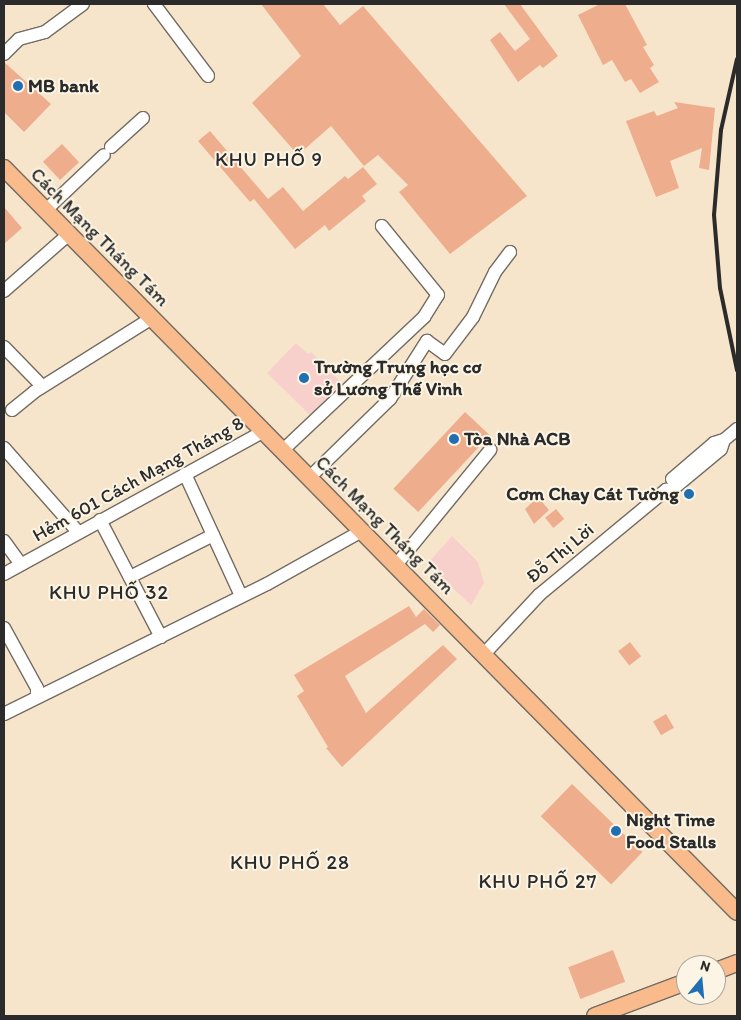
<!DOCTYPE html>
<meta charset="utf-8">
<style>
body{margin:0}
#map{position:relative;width:741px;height:1020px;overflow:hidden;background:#f7e5cb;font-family:Itim,sans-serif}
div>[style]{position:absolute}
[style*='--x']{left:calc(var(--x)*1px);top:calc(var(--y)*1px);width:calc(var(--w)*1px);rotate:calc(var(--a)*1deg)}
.built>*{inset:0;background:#f7d0cb}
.building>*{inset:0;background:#eeae8e;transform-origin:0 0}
.roads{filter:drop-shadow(1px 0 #726c63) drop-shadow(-1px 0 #726c63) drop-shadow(0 1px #726c63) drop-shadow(0 -1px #726c63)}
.minor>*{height:12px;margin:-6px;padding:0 6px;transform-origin:6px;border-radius:6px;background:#fff}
.major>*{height:16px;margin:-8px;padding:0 8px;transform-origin:8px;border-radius:8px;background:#fabb8c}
.rail>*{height:4px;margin:-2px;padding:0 2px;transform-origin:2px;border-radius:2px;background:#2b2b2b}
.dots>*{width:14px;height:14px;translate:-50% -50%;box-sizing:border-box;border:2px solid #fcf5e5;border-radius:50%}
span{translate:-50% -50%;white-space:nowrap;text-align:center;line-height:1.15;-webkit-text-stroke:4px #fcf5e5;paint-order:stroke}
.poi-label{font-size:19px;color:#2b2b2b;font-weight:700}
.left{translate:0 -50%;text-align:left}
.right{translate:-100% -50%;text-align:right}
.street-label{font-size:19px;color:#2b2b2b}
.neighbourhood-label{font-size:20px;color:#2b2b2b;letter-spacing:1px}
.frame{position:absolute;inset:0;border:5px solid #2b2b2b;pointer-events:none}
.north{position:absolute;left:676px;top:955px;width:50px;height:50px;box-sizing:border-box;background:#fcf5e5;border:1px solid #a8a49b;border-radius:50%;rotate:17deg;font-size:14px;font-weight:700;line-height:20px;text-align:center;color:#2b2b2b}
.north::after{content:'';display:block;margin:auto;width:18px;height:22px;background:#1f6fb2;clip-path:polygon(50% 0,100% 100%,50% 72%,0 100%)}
</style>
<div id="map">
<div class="built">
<i style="clip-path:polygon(296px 343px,308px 354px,311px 352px,342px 383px,310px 415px,267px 373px)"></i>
<i style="clip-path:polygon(452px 536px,478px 562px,484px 583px,471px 605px,427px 564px)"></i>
</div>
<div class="building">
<i style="clip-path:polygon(261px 4px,323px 4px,340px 25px,363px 6px,527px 196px,450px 254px,399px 192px,408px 185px,378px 155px,364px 166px,331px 126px,298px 155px,252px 103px,301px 56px)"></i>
<i style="clip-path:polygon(504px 4px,520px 4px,558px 56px,543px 68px,540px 65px,518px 82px,490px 40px,500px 32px,515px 51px,530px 39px)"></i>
<i style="clip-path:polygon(600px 4px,625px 4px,647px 45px,643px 47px,654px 65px,650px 68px,659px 82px,640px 93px,631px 79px,625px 82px,612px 60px,603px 65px,578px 15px)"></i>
<i style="clip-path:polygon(4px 62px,51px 104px,24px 132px,4px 112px)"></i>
<i style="clip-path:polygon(674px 102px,715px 108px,709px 170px,699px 168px,702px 148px,670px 161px,679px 188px,656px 197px,626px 121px,654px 111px,657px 116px,678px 108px)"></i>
<i style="clip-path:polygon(210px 131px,268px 199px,283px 187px,303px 211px,345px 176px,348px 179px,363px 167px,377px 184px,362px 196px,366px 201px,329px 231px,325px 225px,295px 249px,254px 199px,250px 202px,198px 141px)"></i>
<i style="left:62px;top:144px;width:25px;height:26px;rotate:47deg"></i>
<i style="clip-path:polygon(4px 207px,22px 228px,4px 244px)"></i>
<i style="left:465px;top:412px;width:34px;height:105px;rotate:43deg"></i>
<i style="clip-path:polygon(538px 497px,549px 510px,534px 524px,525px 509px)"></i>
<i style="left:556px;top:509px;width:13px;height:14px;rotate:51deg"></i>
<i style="clip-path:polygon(409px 606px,416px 617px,424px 609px,440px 625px,433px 632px,425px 624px,345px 676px,366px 713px,443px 645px,457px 659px,342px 767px,326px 748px,328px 747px,297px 696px,304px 691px,294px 675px)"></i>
<i style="left:630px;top:642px;width:18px;height:15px;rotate:52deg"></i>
<i style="left:666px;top:714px;width:16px;height:15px;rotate:60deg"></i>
<i style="left:572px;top:784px;width:98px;height:45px;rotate:44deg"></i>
<i style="left:613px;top:950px;width:34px;height:48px;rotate:69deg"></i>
</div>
<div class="roads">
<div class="minor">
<i style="--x:154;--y:4;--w:90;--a:53.1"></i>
<i style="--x:4;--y:54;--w:21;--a:-45"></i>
<i style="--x:19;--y:39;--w:27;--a:-15"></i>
<i style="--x:45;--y:32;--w:47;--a:-36.4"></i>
<i style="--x:111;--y:147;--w:43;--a:-42.2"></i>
<i style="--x:45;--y:211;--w:81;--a:-43.5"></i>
<i style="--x:4;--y:291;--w:86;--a:-41.2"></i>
<i style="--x:4;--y:347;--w:54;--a:45.7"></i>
<i style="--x:12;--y:410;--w:28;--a:-39"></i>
<i style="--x:34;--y:392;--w:139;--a:-32.1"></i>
<i style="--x:4;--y:448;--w:112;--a:48.6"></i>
<i style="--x:283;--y:450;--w:194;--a:-43.3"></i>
<i style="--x:424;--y:317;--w:26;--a:-58"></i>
<i style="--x:438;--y:295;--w:89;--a:-129.1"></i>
<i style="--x:185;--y:474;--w:134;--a:65.3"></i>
<i style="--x:310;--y:477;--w:112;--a:-44.3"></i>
<i style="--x:390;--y:399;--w:69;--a:-57.5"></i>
<i style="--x:427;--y:341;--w:22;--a:36"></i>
<i style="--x:445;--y:354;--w:46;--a:-52.9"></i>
<i style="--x:473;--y:317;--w:50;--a:-63.9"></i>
<i style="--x:495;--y:272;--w:25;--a:-53"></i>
<i style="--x:672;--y:479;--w:55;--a:-40.6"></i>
<i style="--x:714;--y:443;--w:10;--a:-17"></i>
<i style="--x:724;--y:440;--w:17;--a:-40"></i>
<i style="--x:100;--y:520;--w:132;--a:62.5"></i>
<i style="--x:4;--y:541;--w:29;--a:54"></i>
<i style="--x:396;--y:565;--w:149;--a:-50.7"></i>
<i style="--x:4;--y:574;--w:297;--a:-28.8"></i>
<i style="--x:130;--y:577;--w:93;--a:-26.8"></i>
<i style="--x:4;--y:628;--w:68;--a:61.2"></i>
<i style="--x:37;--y:688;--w:7;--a:90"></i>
<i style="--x:485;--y:653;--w:79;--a:-47"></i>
<i style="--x:539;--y:595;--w:165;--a:-39.6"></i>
<i style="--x:666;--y:490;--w:7;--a:-8"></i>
<i style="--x:673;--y:489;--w:62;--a:-39.8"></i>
<i style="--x:721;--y:449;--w:9;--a:-72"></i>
<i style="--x:4;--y:714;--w:293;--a:-26.3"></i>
<i style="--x:267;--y:584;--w:109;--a:-29.2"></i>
</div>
<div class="major">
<i style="--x:4;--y:168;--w:1044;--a:45.43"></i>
<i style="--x:716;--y:971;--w:22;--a:-21"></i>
<i style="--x:595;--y:1016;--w:97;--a:-20.5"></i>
</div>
</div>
<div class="rail">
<i style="--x:737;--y:59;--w:73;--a:102.7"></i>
<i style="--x:721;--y:130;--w:85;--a:94.7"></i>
<i style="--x:714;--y:215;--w:73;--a:85.3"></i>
<i style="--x:720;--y:288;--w:84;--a:78.3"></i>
</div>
<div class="dots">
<i style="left:18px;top:86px;background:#1f6fb2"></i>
<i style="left:304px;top:378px;background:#1f6fb2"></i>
<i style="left:454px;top:439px;background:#1f6fb2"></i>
<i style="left:689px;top:494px;background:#1f6fb2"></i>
<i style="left:616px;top:831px;background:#1f6fb2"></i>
</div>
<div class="poi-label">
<span class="left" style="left:28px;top:86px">MB bank</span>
<span class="left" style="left:314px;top:378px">Trường Trung học cơ<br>sở Lương Thế Vinh</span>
<span class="left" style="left:464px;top:439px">Tòa Nhà ACB</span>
<span class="right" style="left:679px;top:494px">Cơm Chay Cát Tường</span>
<span class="left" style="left:626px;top:831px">Night Time<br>Food Stalls</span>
</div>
<div class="street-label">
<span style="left:100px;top:237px;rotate:45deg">Cách Mạng Tháng Tám</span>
<span style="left:138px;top:479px;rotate:-29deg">Hẻm 601 Cách Mạng Tháng 8</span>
<span style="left:385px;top:525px;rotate:45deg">Cách Mạng Tháng Tám</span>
<span style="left:560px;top:553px;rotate:-40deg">Đỗ Thị Lời</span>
</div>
<div class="neighbourhood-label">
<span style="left:269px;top:159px">KHU PHỐ 9</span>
<span style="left:109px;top:592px">KHU PHỐ 32</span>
<span style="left:290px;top:862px">KHU PHỐ 28</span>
<span style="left:538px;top:881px">KHU PHỐ 27</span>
</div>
<div class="frame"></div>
<div class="north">N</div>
</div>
